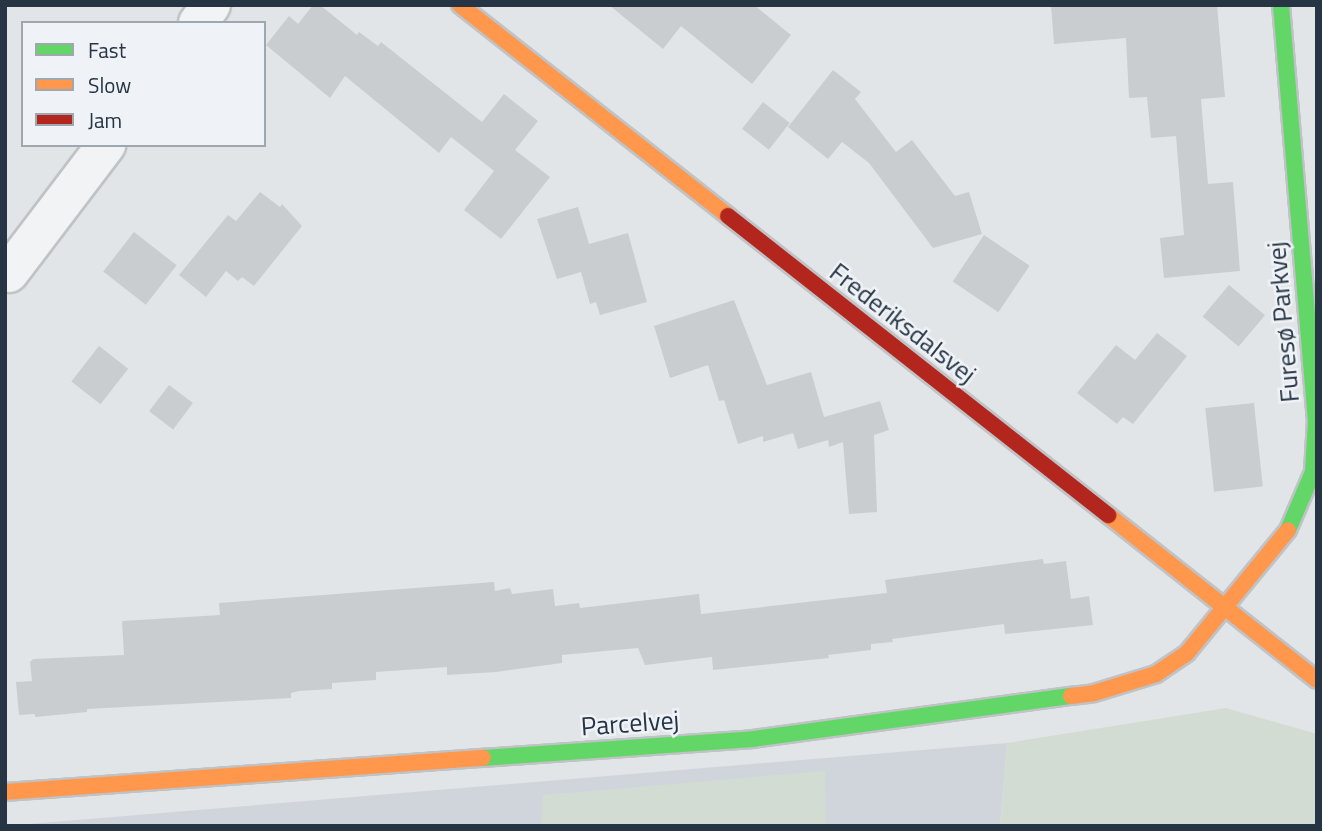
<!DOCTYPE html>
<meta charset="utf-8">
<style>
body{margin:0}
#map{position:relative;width:1322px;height:831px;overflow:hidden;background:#e2e5e8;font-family:"Titillium Web",sans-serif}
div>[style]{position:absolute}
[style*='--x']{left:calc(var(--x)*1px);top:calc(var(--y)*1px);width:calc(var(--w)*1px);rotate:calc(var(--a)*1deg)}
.built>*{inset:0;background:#cfd5db}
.green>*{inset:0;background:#d3dcd2}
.building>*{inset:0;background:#cacdd0;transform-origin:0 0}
.roads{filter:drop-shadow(2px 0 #c0c3c6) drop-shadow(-2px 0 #c0c3c6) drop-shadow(0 2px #c0c3c6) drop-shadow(0 -2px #c0c3c6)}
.street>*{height:38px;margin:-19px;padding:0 19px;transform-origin:19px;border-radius:19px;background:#f2f3f4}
.fast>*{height:16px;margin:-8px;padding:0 8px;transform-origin:8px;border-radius:8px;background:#63d668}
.slow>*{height:16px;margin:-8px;padding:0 8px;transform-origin:8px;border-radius:8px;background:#ff974d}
.jam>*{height:16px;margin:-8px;padding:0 8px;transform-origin:8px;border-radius:8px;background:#b3261e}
span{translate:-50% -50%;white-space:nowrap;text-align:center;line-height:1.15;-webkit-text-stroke:5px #eff3f7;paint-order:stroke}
.street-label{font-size:26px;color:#273443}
.frame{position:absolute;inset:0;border:7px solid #273443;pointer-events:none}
.legend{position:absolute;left:21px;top:21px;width:245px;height:126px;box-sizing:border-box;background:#eff3f7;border:2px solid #9fa7af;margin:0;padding:9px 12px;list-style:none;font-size:21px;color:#273443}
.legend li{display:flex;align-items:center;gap:14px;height:35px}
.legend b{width:35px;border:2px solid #9fa7af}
</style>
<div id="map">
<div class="built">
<i style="clip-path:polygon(1007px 743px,1000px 826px,16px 826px,16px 825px)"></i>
</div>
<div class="green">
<i style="clip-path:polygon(1226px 708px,1317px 734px,1317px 826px,1000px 826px,1007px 743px)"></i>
<i style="clip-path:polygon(825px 771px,826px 826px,541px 826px,543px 795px)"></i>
</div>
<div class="building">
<i style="clip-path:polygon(313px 5px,320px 5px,357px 35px,359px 32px,378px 46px,381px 42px,482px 122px,504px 94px,538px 121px,515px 150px,550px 177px,501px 239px,464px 210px,494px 171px,451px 137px,439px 153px,345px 76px,330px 98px,266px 45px,289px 16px,298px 24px)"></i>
<i style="clip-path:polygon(609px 5px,754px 5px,791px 35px,752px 84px,681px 26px,663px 49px)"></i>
<i style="clip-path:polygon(1051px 5px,1217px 5px,1225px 97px,1201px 99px,1208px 184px,1233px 182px,1240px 271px,1164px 278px,1160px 238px,1184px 235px,1176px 136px,1151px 138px,1147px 97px,1129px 98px,1126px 38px,1054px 44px)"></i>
<i style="clip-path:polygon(833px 70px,861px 92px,855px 99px,896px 152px,912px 140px,955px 196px,969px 192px,982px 234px,933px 248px,869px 163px,842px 142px,828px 159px,788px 127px)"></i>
<i style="left:763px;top:102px;width:34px;height:34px;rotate:38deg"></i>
<i style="clip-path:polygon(260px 192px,280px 207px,282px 204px,302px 226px,254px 286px,242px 277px,238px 281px,226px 271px,206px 297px,179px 275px,228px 215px,236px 221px)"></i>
<i style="clip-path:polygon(578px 207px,589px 244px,628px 233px,647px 302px,600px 315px,596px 302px,590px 304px,581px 272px,557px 279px,537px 219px)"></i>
<i style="left:134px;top:232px;width:54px;height:50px;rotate:38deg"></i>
<i style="left:984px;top:235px;width:55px;height:56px;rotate:34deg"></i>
<i style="left:1229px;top:285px;width:47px;height:41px;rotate:40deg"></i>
<i style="clip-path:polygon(734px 300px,767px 385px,811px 372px,824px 417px,880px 401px,889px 430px,874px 435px,877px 512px,849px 514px,843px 442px,829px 447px,828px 440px,798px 449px,793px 433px,763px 442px,763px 436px,738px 444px,724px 400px,719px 401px,708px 365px,670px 378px,654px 326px)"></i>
<i style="clip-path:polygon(1157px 333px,1187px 356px,1133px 424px,1123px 417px,1117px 424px,1077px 393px,1116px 345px,1135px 360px)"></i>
<i style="left:99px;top:346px;width:37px;height:45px;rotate:38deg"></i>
<i style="left:169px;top:385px;width:30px;height:33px;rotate:37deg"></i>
<i style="left:1254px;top:403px;width:84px;height:49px;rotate:84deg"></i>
<i style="clip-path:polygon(1043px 559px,1044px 564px,1066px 561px,1071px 599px,1089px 596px,1093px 625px,1005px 634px,1004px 624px,892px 639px,893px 642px,871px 644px,871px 650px,828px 655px,829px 658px,713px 670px,712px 657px,645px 665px,638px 648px,562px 655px,562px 663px,496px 672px,447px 675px,447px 667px,376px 672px,376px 680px,332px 683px,332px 689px,299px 691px,291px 693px,291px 698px,87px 709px,87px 712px,35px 717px,35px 714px,19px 715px,16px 682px,32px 681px,30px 662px,33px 659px,124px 655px,122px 621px,220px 615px,219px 603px,494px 582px,495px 591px,510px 588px,512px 594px,553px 589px,555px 606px,579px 603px,580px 608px,699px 594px,701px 614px,887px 593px,885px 580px)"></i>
</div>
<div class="roads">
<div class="street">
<i style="--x:198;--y:23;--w:22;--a:-54"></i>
<i style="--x:9;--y:273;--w:161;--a:-52.8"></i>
</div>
<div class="fast">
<i style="--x:1281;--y:5;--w:416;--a:85.2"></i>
<i style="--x:1316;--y:420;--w:52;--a:93.3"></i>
<i style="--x:1313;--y:472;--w:63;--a:113.3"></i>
<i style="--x:483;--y:758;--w:270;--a:-4"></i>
<i style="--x:752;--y:739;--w:322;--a:-7.7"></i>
</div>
<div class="slow">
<i style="--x:460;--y:5;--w:341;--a:38.2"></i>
<i style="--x:1108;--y:515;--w:266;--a:38.3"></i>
<i style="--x:1071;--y:696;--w:23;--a:-7"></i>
<i style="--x:1094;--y:693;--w:65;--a:-17"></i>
<i style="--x:1156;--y:674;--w:37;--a:-34"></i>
<i style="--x:1187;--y:653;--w:159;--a:-50.6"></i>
<i style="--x:5;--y:792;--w:479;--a:-4.1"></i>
</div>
<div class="jam">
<i style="--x:728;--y:216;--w:484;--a:38.2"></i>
</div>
</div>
<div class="street-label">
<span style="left:1283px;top:322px;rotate:-95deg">Furesø Parkvej</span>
<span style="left:903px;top:323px;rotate:38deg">Frederiksdalsvej</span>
<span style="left:630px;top:723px;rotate:-4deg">Parcelvej</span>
</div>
<div class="frame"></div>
<ul class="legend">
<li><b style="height:9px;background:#63d668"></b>Fast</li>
<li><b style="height:9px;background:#ff974d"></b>Slow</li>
<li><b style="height:9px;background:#b3261e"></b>Jam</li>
</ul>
</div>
